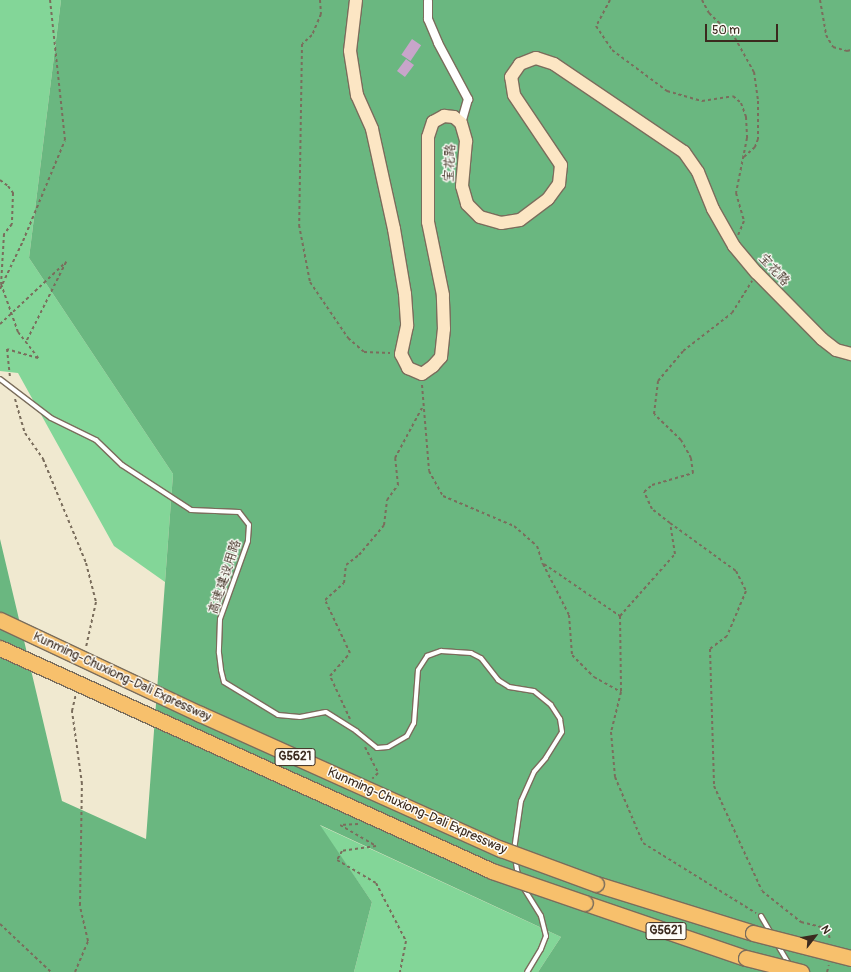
<!DOCTYPE html>
<meta charset="utf-8">
<style>
body{margin:0}
#map{position:relative;width:851px;height:972px;overflow:hidden;background:#f0e9d0;font-family:Pangolin,"LXGW WenKai TC",sans-serif}
div>[style]{position:absolute}
[style*='--x']{left:calc(var(--x)*1px);top:calc(var(--y)*1px);width:calc(var(--w)*1px);rotate:calc(var(--a)*1deg)}
.green>*{inset:0;background:#83d698}
.forest>*{inset:0;background:#6ab780}
.building>*{inset:0;background:#c8a5ca;transform-origin:0 0}
.path>*{height:2px;margin-top:-1px;transform-origin:0;background:repeating-linear-gradient(90deg,#7a6d5c 0 3px,transparent 0 6px)}
.roads{filter:drop-shadow(1px 0 #7a6d5c) drop-shadow(-1px 0 #7a6d5c) drop-shadow(0 1px #7a6d5c) drop-shadow(0 -1px #7a6d5c)}
.service>*{height:4px;margin:-2px;padding:0 2px;transform-origin:2px;border-radius:2px;background:#fff}
.minor>*{height:8px;margin:-4px;padding:0 4px;transform-origin:4px;border-radius:4px;background:#fff}
.secondary>*{height:12px;margin:-6px;padding:0 6px;transform-origin:6px;border-radius:6px;background:#fce6c4}
.motorway>*{height:15px;margin:-7.5px;padding:0 7.5px;transform-origin:7.5px;border-radius:7.5px;background:#f7c06c}
.bridges{filter:drop-shadow(1px 0 #7a6d5c) drop-shadow(-1px 0 #7a6d5c) drop-shadow(0 1px #7a6d5c) drop-shadow(0 -1px #7a6d5c)}
.motorway-bridge>*{height:15px;margin:-7.5px;padding:0 7.5px;transform-origin:7.5px;border-radius:7.5px;background:#f7c06c}
span{translate:-50% -50%;white-space:nowrap;text-align:center;line-height:1.15;-webkit-text-stroke:3px #fdfcf7;paint-order:stroke}
.shield-label span{padding:1px 3px;background:#fdfcf7;border:1px solid;border-radius:3px;-webkit-text-stroke-width:0}
.shield-label{font-size:12px;color:#3b2a1e;font-weight:700}
.street-label{font-size:13px;color:#3b2a1e}
.north{position:absolute;left:795px;top:916px;width:40px;height:40px;-webkit-text-stroke:3px #fdfcf7;paint-order:stroke;rotate:59deg;font-size:11px;font-weight:700;line-height:16px;text-align:center;color:#3b2a1e}
.north::after{content:'';display:block;margin:auto;width:14px;height:18px;background:#3b2a1e;clip-path:polygon(50% 0,100% 100%,50% 72%,0 100%)}
.scale{position:absolute;left:705px;top:24px;width:73px;height:18px;box-sizing:border-box;border:2px solid #3b2a1e;border-top:0;padding-left:5px;font-size:12px;line-height:14px;white-space:nowrap;color:#3b2a1e;-webkit-text-stroke:3px #fdfcf7;paint-order:stroke}
</style>
<div id="map">
<div class="green">
<i style="clip-path:polygon(0 0,61px 0,29px 258px,173px 474px,165px 582px,114px 546px,18px 373px,0 371px)"></i>
<i style="clip-path:polygon(319px 825px,561px 937px,538px 972px,354px 972px,372px 902px)"></i>
</div>
<div class="forest">
<i style="clip-path:polygon(61px 0,851px 0,851px 972px,538px 972px,561px 937px,320px 825px,372px 902px,354px 972px,0 972px,0 539px,62px 801px,146px 839px,173px 474px,29px 258px)"></i>
</div>
<div class="building">
<i style="left:412px;top:39px;width:11px;height:19px;rotate:34deg"></i>
<i style="left:406px;top:59px;width:10px;height:15px;rotate:37deg"></i>
</div>
<div class="path">
<i style="--x:320;--y:0;--w:14;--a:86"></i>
<i style="--x:321;--y:14;--w:23;--a:113"></i>
<i style="--x:312;--y:35;--w:13;--a:138"></i>
<i style="--x:302;--y:44;--w:181;--a:90.9"></i>
<i style="--x:299;--y:225;--w:58;--a:79.1"></i>
<i style="--x:310;--y:282;--w:68;--a:55.8"></i>
<i style="--x:348;--y:338;--w:21;--a:41"></i>
<i style="--x:364;--y:352;--w:26;--a:2"></i>
<i style="--x:610;--y:0;--w:30;--a:118"></i>
<i style="--x:596;--y:26;--w:29;--a:56"></i>
<i style="--x:612;--y:50;--w:69;--a:36.7"></i>
<i style="--x:667;--y:91;--w:36;--a:16"></i>
<i style="--x:702;--y:101;--w:31;--a:-9"></i>
<i style="--x:733;--y:96;--w:11;--a:41"></i>
<i style="--x:741;--y:103;--w:15;--a:70"></i>
<i style="--x:746;--y:117;--w:21;--a:87"></i>
<i style="--x:747;--y:138;--w:56;--a:101.3"></i>
<i style="--x:736;--y:193;--w:29;--a:74"></i>
<i style="--x:744;--y:221;--w:15;--a:113"></i>
<i style="--x:702;--y:0;--w:15;--a:62"></i>
<i style="--x:709;--y:13;--w:36;--a:44"></i>
<i style="--x:735;--y:38;--w:39;--a:61"></i>
<i style="--x:754;--y:72;--w:29;--a:82"></i>
<i style="--x:758;--y:101;--w:38;--a:90"></i>
<i style="--x:758;--y:139;--w:9;--a:111"></i>
<i style="--x:755;--y:147;--w:15;--a:138"></i>
<i style="--x:820;--y:0;--w:36;--a:80"></i>
<i style="--x:826;--y:35;--w:14;--a:60"></i>
<i style="--x:833;--y:47;--w:15;--a:16"></i>
<i style="--x:847;--y:51;--w:4;--a:-14"></i>
<i style="--x:0;--y:180;--w:10;--a:37"></i>
<i style="--x:8;--y:186;--w:9;--a:54"></i>
<i style="--x:13;--y:193;--w:31;--a:92"></i>
<i style="--x:12;--y:224;--w:13;--a:129"></i>
<i style="--x:4;--y:234;--w:50;--a:93.4"></i>
<i style="--x:1;--y:284;--w:51;--a:70.5"></i>
<i style="--x:18;--y:332;--w:33;--a:52"></i>
<i style="--x:38;--y:358;--w:32;--a:-164"></i>
<i style="--x:7;--y:349;--w:29;--a:84"></i>
<i style="--x:0;--y:289;--w:53;--a:-64.4"></i>
<i style="--x:23;--y:241;--w:109;--a:-67.4"></i>
<i style="--x:65;--y:140;--w:141;--a:-96.1"></i>
<i style="--x:0;--y:324;--w:91;--a:-43.2"></i>
<i style="--x:66;--y:262;--w:89;--a:116.6"></i>
<i style="--x:422;--y:385;--w:86;--a:85.3"></i>
<i style="--x:429;--y:471;--w:29;--a:61"></i>
<i style="--x:443;--y:496;--w:77;--a:22.9"></i>
<i style="--x:514;--y:526;--w:30;--a:41"></i>
<i style="--x:537;--y:546;--w:19;--a:72"></i>
<i style="--x:543;--y:564;--w:57;--a:63"></i>
<i style="--x:569;--y:615;--w:40;--a:85.7"></i>
<i style="--x:572;--y:655;--w:31;--a:45"></i>
<i style="--x:594;--y:677;--w:31;--a:29"></i>
<i style="--x:621;--y:692;--w:41;--a:104"></i>
<i style="--x:611;--y:732;--w:45;--a:84.9"></i>
<i style="--x:615;--y:777;--w:72;--a:67"></i>
<i style="--x:643;--y:843;--w:133;--a:31.8"></i>
<i style="--x:15;--y:399;--w:35;--a:74"></i>
<i style="--x:25;--y:433;--w:32;--a:55"></i>
<i style="--x:43;--y:459;--w:113;--a:67.5"></i>
<i style="--x:86;--y:563;--w:40;--a:75.6"></i>
<i style="--x:96;--y:602;--w:46;--a:102.5"></i>
<i style="--x:670;--y:523;--w:82;--a:36"></i>
<i style="--x:736;--y:571;--w:22;--a:63"></i>
<i style="--x:746;--y:591;--w:49;--a:112.9"></i>
<i style="--x:727;--y:636;--w:21;--a:143"></i>
<i style="--x:710;--y:649;--w:137;--a:88.3"></i>
<i style="--x:714;--y:786;--w:115;--a:65.4"></i>
<i style="--x:762;--y:891;--w:50;--a:38.5"></i>
<i style="--x:801;--y:922;--w:21;--a:14"></i>
<i style="--x:821;--y:927;--w:11;--a:45"></i>
<i style="--x:829;--y:935;--w:6;--a:81"></i>
<i style="--x:544;--y:564;--w:92;--a:34.4"></i>
<i style="--x:620;--y:616;--w:76;--a:89.2"></i>
<i style="--x:620;--y:616;--w:83;--a:-48.4"></i>
<i style="--x:675;--y:554;--w:31;--a:-99"></i>
<i style="--x:670;--y:523;--w:23;--a:-142"></i>
<i style="--x:652;--y:509;--w:19;--a:-115"></i>
<i style="--x:644;--y:492;--w:11;--a:-41"></i>
<i style="--x:652;--y:485;--w:43;--a:-16.3"></i>
<i style="--x:693;--y:473;--w:15;--a:-98"></i>
<i style="--x:691;--y:458;--w:21;--a:-119"></i>
<i style="--x:681;--y:440;--w:37;--a:-136"></i>
<i style="--x:654;--y:414;--w:33;--a:-83"></i>
<i style="--x:658;--y:381;--w:39;--a:-50"></i>
<i style="--x:683;--y:351;--w:62;--a:-37.8"></i>
<i style="--x:732;--y:313;--w:38;--a:-58"></i>
<i style="--x:350;--y:719;--w:47;--a:-114.9"></i>
<i style="--x:330;--y:676;--w:30;--a:-49"></i>
<i style="--x:350;--y:653;--w:59;--a:-115.3"></i>
<i style="--x:325;--y:600;--w:25;--a:-42"></i>
<i style="--x:344;--y:583;--w:18;--a:-84"></i>
<i style="--x:346;--y:565;--w:16;--a:-38"></i>
<i style="--x:359;--y:555;--w:39;--a:-50"></i>
<i style="--x:384;--y:525;--w:25;--a:-83"></i>
<i style="--x:387;--y:500;--w:19;--a:-54"></i>
<i style="--x:398;--y:485;--w:27;--a:-96"></i>
<i style="--x:395;--y:458;--w:59;--a:-61.7"></i>
<i style="--x:365;--y:747;--w:29;--a:63"></i>
<i style="--x:378;--y:773;--w:8;--a:135"></i>
<i style="--x:358;--y:824;--w:18;--a:177"></i>
<i style="--x:340;--y:825;--w:42;--a:30.3"></i>
<i style="--x:376;--y:846;--w:34;--a:172"></i>
<i style="--x:342;--y:851;--w:10;--a:119"></i>
<i style="--x:337;--y:860;--w:45;--a:30.5"></i>
<i style="--x:376;--y:883;--w:65;--a:62.7"></i>
<i style="--x:406;--y:941;--w:32;--a:101"></i>
<i style="--x:0;--y:924;--w:70;--a:43.3"></i>
<i style="--x:75;--y:972;--w:34;--a:-67"></i>
<i style="--x:88;--y:941;--w:37;--a:-103"></i>
<i style="--x:80;--y:905;--w:121;--a:-89.1"></i>
<i style="--x:82;--y:784;--w:74;--a:-97.8"></i>
<i style="--x:72;--y:711;--w:17;--a:-77"></i>
<i style="--x:827;--y:972;--w:7;--a:-74"></i>
</div>
<div class="roads">
<div class="service">
<i style="--x:0;--y:379;--w:64;--a:37.4"></i>
<i style="--x:51;--y:418;--w:50;--a:26.1"></i>
<i style="--x:96;--y:440;--w:36;--a:44"></i>
<i style="--x:122;--y:465;--w:82;--a:33.1"></i>
<i style="--x:191;--y:510;--w:48;--a:2.4"></i>
<i style="--x:239;--y:512;--w:16;--a:52"></i>
<i style="--x:249;--y:525;--w:16;--a:94"></i>
<i style="--x:248;--y:541;--w:83;--a:109.7"></i>
<i style="--x:220;--y:619;--w:34;--a:92"></i>
<i style="--x:219;--y:653;--w:17;--a:83"></i>
<i style="--x:221;--y:670;--w:12;--a:76"></i>
<i style="--x:224;--y:682;--w:63;--a:31.4"></i>
<i style="--x:278;--y:715;--w:22;--a:5"></i>
<i style="--x:300;--y:717;--w:26;--a:-11"></i>
<i style="--x:326;--y:712;--w:36;--a:32"></i>
<i style="--x:356;--y:731;--w:27;--a:39"></i>
<i style="--x:377;--y:748;--w:11;--a:-5"></i>
<i style="--x:388;--y:747;--w:22;--a:-30"></i>
<i style="--x:407;--y:736;--w:15;--a:-62"></i>
<i style="--x:414;--y:723;--w:53;--a:-85.7"></i>
<i style="--x:418;--y:670;--w:17;--a:-57"></i>
<i style="--x:427;--y:656;--w:15;--a:-20"></i>
<i style="--x:441;--y:651;--w:30;--a:4"></i>
<i style="--x:471;--y:653;--w:11;--a:27"></i>
<i style="--x:481;--y:658;--w:28;--a:52"></i>
<i style="--x:498;--y:680;--w:13;--a:32"></i>
<i style="--x:509;--y:687;--w:25;--a:9"></i>
<i style="--x:534;--y:691;--w:22;--a:39"></i>
<i style="--x:551;--y:705;--w:17;--a:57"></i>
<i style="--x:560;--y:719;--w:13;--a:81"></i>
<i style="--x:562;--y:732;--w:31;--a:122"></i>
<i style="--x:546;--y:758;--w:18;--a:131"></i>
<i style="--x:534;--y:772;--w:32;--a:114"></i>
<i style="--x:521;--y:801;--w:49;--a:98.1"></i>
<i style="--x:515;--y:858;--w:17;--a:80"></i>
<i style="--x:523;--y:887;--w:34;--a:58"></i>
<i style="--x:541;--y:916;--w:21;--a:76"></i>
<i style="--x:546;--y:936;--w:14;--a:111"></i>
<i style="--x:541;--y:949;--w:27;--a:121"></i>
<i style="--x:761;--y:916;--w:20;--a:60"></i>
<i style="--x:777;--y:944;--w:23;--a:59"></i>
</div>
<div class="minor">
<i style="--x:428;--y:1;--w:18;--a:90"></i>
<i style="--x:428;--y:19;--w:26;--a:67"></i>
<i style="--x:438;--y:43;--w:64;--a:61.8"></i>
<i style="--x:468;--y:99;--w:25;--a:106"></i>
</div>
<div class="secondary">
<i style="--x:356;--y:0;--w:51;--a:96.7"></i>
<i style="--x:350;--y:51;--w:45;--a:81"></i>
<i style="--x:357;--y:95;--w:37;--a:66"></i>
<i style="--x:372;--y:129;--w:102;--a:77.6"></i>
<i style="--x:394;--y:229;--w:66;--a:80.4"></i>
<i style="--x:405;--y:294;--w:32;--a:86"></i>
<i style="--x:407;--y:326;--w:29;--a:102"></i>
<i style="--x:401;--y:354;--w:16;--a:63"></i>
<i style="--x:408;--y:368;--w:15;--a:23"></i>
<i style="--x:422;--y:374;--w:14;--a:-36"></i>
<i style="--x:433;--y:366;--w:12;--a:-48"></i>
<i style="--x:441;--y:357;--w:28;--a:-84"></i>
<i style="--x:444;--y:329;--w:34;--a:-92"></i>
<i style="--x:443;--y:295;--w:75;--a:-101.6"></i>
<i style="--x:428;--y:222;--w:85;--a:-90"></i>
<i style="--x:428;--y:137;--w:16;--a:-72"></i>
<i style="--x:433;--y:122;--w:13;--a:-29"></i>
<i style="--x:444;--y:116;--w:10;--a:6"></i>
<i style="--x:454;--y:117;--w:9;--a:41"></i>
<i style="--x:461;--y:123;--w:19;--a:74"></i>
<i style="--x:466;--y:141;--w:45;--a:95.1"></i>
<i style="--x:462;--y:186;--w:19;--a:74"></i>
<i style="--x:467;--y:204;--w:18;--a:45"></i>
<i style="--x:480;--y:217;--w:22;--a:16"></i>
<i style="--x:501;--y:223;--w:19;--a:-9"></i>
<i style="--x:520;--y:220;--w:35;--a:-37"></i>
<i style="--x:548;--y:199;--w:19;--a:-54"></i>
<i style="--x:559;--y:184;--w:19;--a:-84"></i>
<i style="--x:561;--y:165;--w:84;--a:-123.9"></i>
<i style="--x:514;--y:95;--w:18;--a:-99"></i>
<i style="--x:511;--y:77;--w:16;--a:-55"></i>
<i style="--x:520;--y:64;--w:17;--a:-21"></i>
<i style="--x:536;--y:58;--w:19;--a:18"></i>
<i style="--x:554;--y:64;--w:157;--a:34.1"></i>
<i style="--x:684;--y:152;--w:24;--a:55"></i>
<i style="--x:698;--y:172;--w:40;--a:68"></i>
<i style="--x:713;--y:209;--w:43;--a:60.4"></i>
<i style="--x:734;--y:246;--w:35;--a:50"></i>
<i style="--x:757;--y:273;--w:93;--a:45.4"></i>
<i style="--x:822;--y:339;--w:18;--a:38"></i>
<i style="--x:836;--y:350;--w:16;--a:15"></i>
</div>
<div class="motorway">
<i style="--x:596;--y:884;--w:164;--a:17.3"></i>
<i style="--x:585;--y:903;--w:170;--a:18.9"></i>
</div>
</div>
<div class="bridges">
<div class="motorway-bridge">
<i style="--x:0;--y:620;--w:221;--a:25.2"></i>
<i style="--x:200;--y:714;--w:330;--a:24.2"></i>
<i style="--x:501;--y:849;--w:101;--a:20.2"></i>
<i style="--x:0;--y:648;--w:540;--a:24.38"></i>
<i style="--x:492;--y:871;--w:98;--a:19"></i>
<i style="--x:753;--y:933;--w:101;--a:14.3"></i>
<i style="--x:746;--y:958;--w:57;--a:14.3"></i>
</div>
</div>
<div class="shield-label">
<span style="left:295px;top:757px">G5621</span>
<span style="left:666px;top:931px">G5621</span>
</div>
<div class="street-label">
<span style="left:450px;top:163px;rotate:-87deg">宝花路</span>
<span style="left:774px;top:270px;rotate:47deg">宝花路</span>
<span style="left:225px;top:577px;rotate:-72deg">高速建设用路</span>
<span style="left:122px;top:677px;rotate:25deg">Kunming-Chuxiong-Dali Expressway</span>
<span style="left:417px;top:811px;rotate:24deg">Kunming-Chuxiong-Dali Expressway</span>
</div>
<div class="north">N</div>
<div class="scale">50 m</div>
</div>
